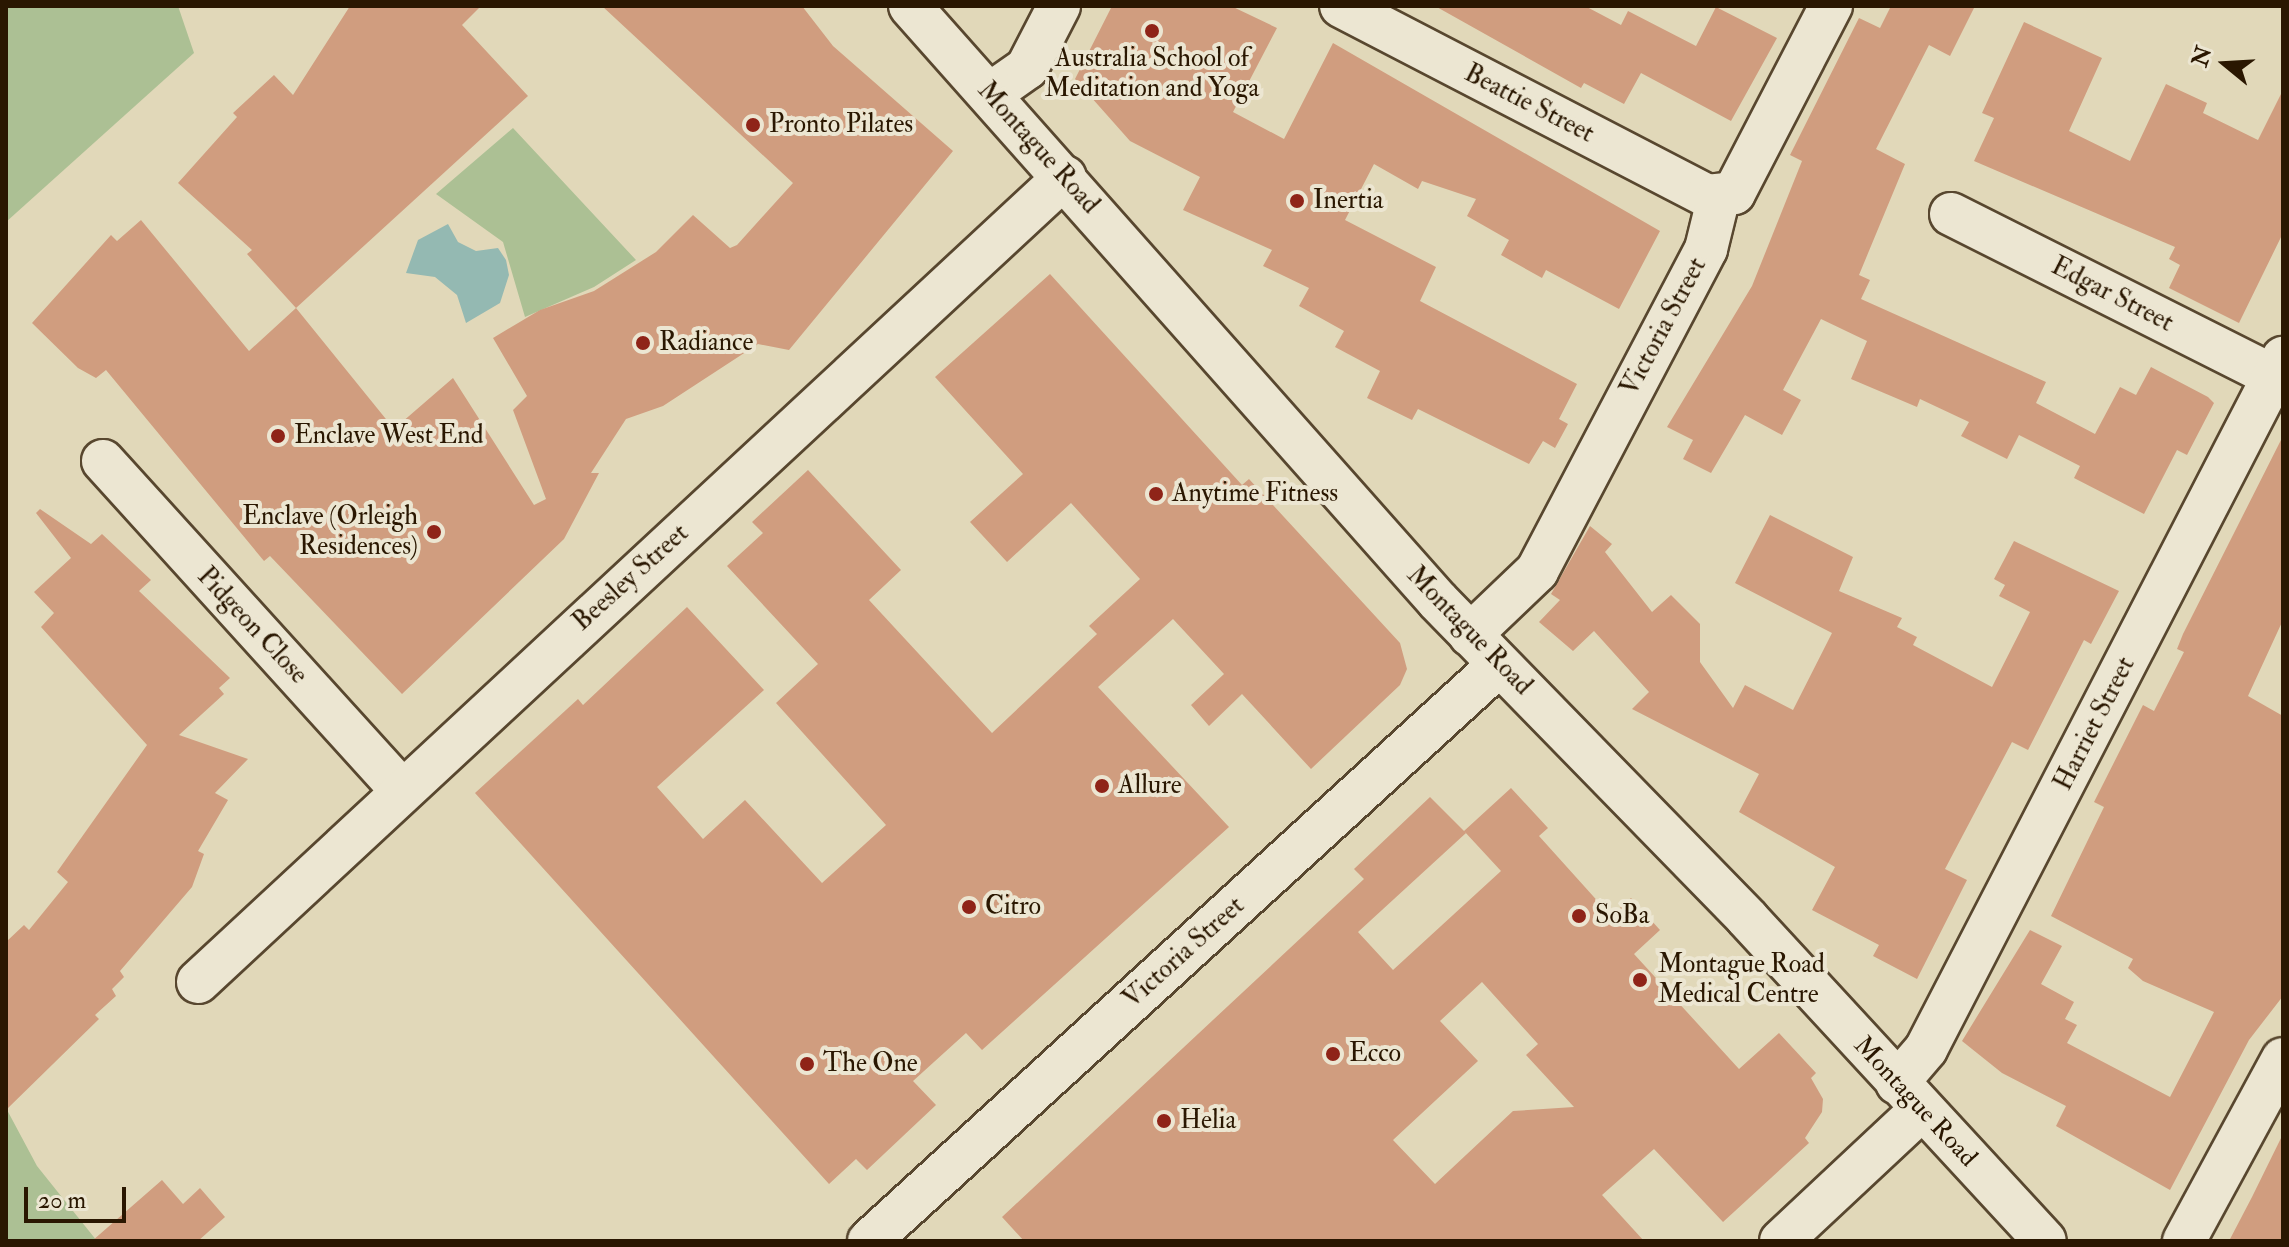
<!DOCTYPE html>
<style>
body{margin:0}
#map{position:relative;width:2289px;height:1247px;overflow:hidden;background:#e1d8b9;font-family:"IM FELL Double Pica",serif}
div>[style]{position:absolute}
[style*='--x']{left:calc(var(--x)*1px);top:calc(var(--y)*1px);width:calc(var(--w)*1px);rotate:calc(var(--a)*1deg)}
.green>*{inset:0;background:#acc094}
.water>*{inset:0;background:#94b9b2}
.building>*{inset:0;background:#d09d7f}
.roads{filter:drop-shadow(2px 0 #58472f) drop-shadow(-2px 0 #58472f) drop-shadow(0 2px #58472f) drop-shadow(0 -2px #58472f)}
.minor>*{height:42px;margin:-21px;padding:0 21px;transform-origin:21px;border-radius:21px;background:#ece6d2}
.dots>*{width:22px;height:22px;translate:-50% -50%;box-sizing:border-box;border:4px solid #ece6d2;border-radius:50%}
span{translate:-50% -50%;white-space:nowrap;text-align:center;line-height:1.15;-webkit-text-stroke:8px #ece6d2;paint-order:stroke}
.poi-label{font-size:26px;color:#2a1701}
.left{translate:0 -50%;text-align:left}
.right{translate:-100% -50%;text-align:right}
.street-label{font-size:26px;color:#2a1701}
.frame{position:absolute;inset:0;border:8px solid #2a1701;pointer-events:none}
.north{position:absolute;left:2185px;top:24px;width:80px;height:80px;-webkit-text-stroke:6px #ece6d2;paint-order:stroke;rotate:288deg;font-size:22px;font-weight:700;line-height:32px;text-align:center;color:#2a1701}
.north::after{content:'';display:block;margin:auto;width:28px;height:36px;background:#2a1701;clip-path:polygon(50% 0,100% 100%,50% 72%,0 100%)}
.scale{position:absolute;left:24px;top:1187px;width:102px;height:36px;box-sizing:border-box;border:4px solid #2a1701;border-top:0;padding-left:10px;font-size:24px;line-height:28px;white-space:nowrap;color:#2a1701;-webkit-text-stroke:6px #ece6d2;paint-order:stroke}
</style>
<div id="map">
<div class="green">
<i style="clip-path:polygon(6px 6px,178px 6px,194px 53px,6px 222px)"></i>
<i style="clip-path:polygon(513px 128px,636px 260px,594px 287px,525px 317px,503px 242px,436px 194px)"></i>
<i style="clip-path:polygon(6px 1108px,37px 1166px,97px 1241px,6px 1241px)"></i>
</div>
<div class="water">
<i style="clip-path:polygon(448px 224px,458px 242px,476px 251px,498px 248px,506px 260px,509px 275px,500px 303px,466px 323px,457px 295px,435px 277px,406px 273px,418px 240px)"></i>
</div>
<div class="building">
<i style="clip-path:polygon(350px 6px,481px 6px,462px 25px,528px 96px,296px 308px,247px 254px,252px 250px,178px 183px,237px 117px,233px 113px,274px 75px,293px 95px)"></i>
<i style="clip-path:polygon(602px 6px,802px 6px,833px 46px,953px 151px,789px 350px,758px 344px,663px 406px,626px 419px,591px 473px,599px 473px,564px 539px,402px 694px,270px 556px,264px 561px,106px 370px,96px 378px,78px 368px,32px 323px,111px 235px,117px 241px,141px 220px,249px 351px,296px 308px,394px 429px,453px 378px,534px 505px,546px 499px,513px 410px,527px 396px,493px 338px,540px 310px,594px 291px,656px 252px,693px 215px,730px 248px,737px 245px,793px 183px)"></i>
<i style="clip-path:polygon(1112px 6px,1231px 6px,1277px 28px,1233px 112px,1284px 139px,1333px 43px,1660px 231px,1619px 309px,1546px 270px,1542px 278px,1501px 255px,1509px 240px,1467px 216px,1476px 199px,1422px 181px,1418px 189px,1374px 164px,1345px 220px,1436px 267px,1420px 301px,1577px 384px,1559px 419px,1568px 424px,1555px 448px,1543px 441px,1529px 464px,1418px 409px,1412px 420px,1367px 398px,1380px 371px,1335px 347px,1344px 331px,1299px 306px,1309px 288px,1263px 266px,1272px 250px,1183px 210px,1200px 177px,1130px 141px,1075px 79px)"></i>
<i style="clip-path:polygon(1435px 6px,1585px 6px,1621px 25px,1628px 11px,1696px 46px,1716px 7px,1777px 38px,1731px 121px,1641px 73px,1624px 104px,1584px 83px,1581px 88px)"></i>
<i style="clip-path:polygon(1891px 6px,1975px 6px,1950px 56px,1929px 45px,1876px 149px,1905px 164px,1859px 275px,1870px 280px,1861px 299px,2046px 382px,2036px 403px,2095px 434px,2120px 387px,2136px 395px,2151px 367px,2208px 397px,2214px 403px,2187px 455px,2177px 450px,2144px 514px,2074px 478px,2080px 466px,2019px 435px,2007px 459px,1961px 436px,1969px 422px,1920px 399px,1917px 407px,1851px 379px,1867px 341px,1821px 319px,1783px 390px,1801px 400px,1782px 435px,1745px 415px,1711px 473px,1683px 459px,1693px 440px,1667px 427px,1752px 286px,1802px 161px,1790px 155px,1859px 18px,1880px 28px)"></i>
<i style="clip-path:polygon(2024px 22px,2102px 58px,2069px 131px,2130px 161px,2166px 84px,2207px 103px,2203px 113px,2258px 140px,2283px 90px,2283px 233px,2239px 323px,2169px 288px,2180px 265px,2169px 259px,2175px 247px,1974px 161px,1994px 118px,1982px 113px)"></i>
<i style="clip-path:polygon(1050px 274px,1242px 485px,1249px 479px,1400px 643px,1407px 669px,1400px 685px,1311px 769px,1242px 694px,1209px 726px,1191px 705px,1224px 674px,1173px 619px,1098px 687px,1229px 827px,982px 1050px,966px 1033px,913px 1081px,936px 1105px,867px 1170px,856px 1159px,829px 1184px,475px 793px,578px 699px,583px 705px,687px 607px,764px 690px,657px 787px,703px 839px,745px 800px,822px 883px,886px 825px,776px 703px,818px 664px,727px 566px,763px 533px,752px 522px,808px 470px,901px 570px,869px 600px,992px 733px,1097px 634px,1089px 626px,1140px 579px,1071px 503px,1007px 562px,970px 522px,1023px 474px,935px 377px)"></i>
<i style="clip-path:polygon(2283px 436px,2283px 620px,2248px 696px,2283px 716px,2283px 996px,2249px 1040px,2170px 1190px,2056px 1126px,2066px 1106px,2002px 1073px,1962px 1041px,2030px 930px,2062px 946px,2041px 984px,2074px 1002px,2065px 1019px,2077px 1025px,2067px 1043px,2170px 1097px,2214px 1012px,2143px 981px,2128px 968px,2133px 959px,2051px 916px,2104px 807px,2094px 802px,2143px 705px,2154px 711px,2184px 652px,2177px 649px,2183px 634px)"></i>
<i style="clip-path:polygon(40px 509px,91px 544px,102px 534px,151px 580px,139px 591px,230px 678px,219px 688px,224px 694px,179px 735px,248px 759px,215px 793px,228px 800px,198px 851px,204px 854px,192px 887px,120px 971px,124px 977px,112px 989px,116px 996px,95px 1015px,99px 1019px,6px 1110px,6px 942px,24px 925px,29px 930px,68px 882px,57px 872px,147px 745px,41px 627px,54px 613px,34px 592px,71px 558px,36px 513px)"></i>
<i style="clip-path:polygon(1770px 515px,1853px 557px,1839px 591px,1902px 618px,1897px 627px,1917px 637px,1913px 645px,1992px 687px,2030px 612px,1999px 596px,2005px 585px,1994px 579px,2014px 541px,2119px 591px,2091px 644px,2084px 640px,2028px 750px,2012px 742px,1945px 869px,1967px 880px,1917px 979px,1873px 956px,1879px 945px,1812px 910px,1835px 867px,1739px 812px,1759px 774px,1632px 709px,1649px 692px,1594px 631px,1573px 651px,1539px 622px,1560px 600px,1551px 594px,1590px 526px,1612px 544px,1605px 552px,1652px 612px,1671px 595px,1700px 624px,1700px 662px,1733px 708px,1745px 685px,1793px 710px,1832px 633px,1735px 583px)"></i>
<i style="clip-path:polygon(evenodd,1511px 788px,1548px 828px,1539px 836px,1611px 916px,1631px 898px,1660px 930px,1634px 954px,1739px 1069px,1779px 1033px,1816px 1073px,1811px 1078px,1823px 1099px,1822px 1112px,1805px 1138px,1809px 1143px,1723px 1222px,1654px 1149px,1602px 1195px,1644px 1241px,1024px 1241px,1002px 1217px,1364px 879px,1354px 869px,1430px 797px,1466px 833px,1358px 932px,1393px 970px,1501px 871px,1464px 831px,1511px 788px,1482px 982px,1538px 1044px,1526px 1055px,1574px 1107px,1513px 1111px,1435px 1184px,1393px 1140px,1478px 1061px,1440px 1021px,1482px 982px)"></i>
<i style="clip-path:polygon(2283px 1134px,2283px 1241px,2229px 1241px,2252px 1197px)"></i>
<i style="clip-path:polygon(162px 1180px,183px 1204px,200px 1188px,225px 1217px,198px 1241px,92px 1241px)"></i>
</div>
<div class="roads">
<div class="minor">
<i style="--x:910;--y:6;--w:795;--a:48.41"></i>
<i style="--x:1438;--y:601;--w:443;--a:45.7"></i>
<i style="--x:1747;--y:918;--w:439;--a:47.3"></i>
<i style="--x:1341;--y:6;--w:412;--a:27.4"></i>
<i style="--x:1707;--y:196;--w:27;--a:-6"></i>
<i style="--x:1734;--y:193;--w:211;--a:-62.6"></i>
<i style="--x:990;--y:94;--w:45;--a:-35.1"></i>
<i style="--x:1027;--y:68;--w:70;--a:-62.7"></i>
<i style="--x:1951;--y:214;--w:360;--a:26.7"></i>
<i style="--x:103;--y:461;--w:444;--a:47.8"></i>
<i style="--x:1470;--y:635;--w:93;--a:-43.7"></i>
<i style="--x:1537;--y:571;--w:364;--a:-62.3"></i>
<i style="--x:1706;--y:249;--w:55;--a:-76.2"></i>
<i style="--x:198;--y:982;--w:1183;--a:-42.88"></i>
<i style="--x:1897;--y:1083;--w:45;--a:-49.5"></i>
<i style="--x:1926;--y:1049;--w:778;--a:-62.68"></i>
<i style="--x:869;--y:1241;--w:854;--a:-42.44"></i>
<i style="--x:1781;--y:1241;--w:193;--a:-43.1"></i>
<i style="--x:2184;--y:1241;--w:207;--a:-61.5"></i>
</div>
</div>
<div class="dots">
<i style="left:1152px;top:31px;background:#8f2418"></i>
<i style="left:753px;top:125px;background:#8f2418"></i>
<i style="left:1297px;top:201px;background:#8f2418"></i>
<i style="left:643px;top:343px;background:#8f2418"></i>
<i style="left:278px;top:436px;background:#8f2418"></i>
<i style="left:1156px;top:494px;background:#8f2418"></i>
<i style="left:434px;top:532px;background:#8f2418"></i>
<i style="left:1102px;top:786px;background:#8f2418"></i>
<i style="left:969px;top:907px;background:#8f2418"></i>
<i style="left:1579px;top:916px;background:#8f2418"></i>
<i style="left:1640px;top:980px;background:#8f2418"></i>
<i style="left:1333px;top:1054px;background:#8f2418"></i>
<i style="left:807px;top:1064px;background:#8f2418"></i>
<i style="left:1164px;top:1121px;background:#8f2418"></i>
</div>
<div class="poi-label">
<span style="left:1152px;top:74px">Australia School of<br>Meditation and Yoga</span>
<span class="left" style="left:769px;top:125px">Pronto Pilates</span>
<span class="left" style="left:1313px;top:201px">Inertia</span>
<span class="left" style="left:659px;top:343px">Radiance</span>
<span class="left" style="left:294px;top:436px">Enclave West End</span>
<span class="left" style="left:1172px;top:494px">Anytime Fitness</span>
<span class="right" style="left:418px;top:532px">Enclave (Orleigh<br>Residences)</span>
<span class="left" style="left:1118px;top:786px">Allure</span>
<span class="left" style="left:985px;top:907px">Citro</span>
<span class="left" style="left:1595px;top:916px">SoBa</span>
<span class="left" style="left:1658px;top:980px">Montague Road<br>Medical Centre</span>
<span class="left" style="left:1349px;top:1054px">Ecco</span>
<span class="left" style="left:823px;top:1064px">The One</span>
<span class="left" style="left:1180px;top:1121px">Helia</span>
</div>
<div class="street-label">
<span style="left:1529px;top:104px;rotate:27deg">Beattie Street</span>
<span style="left:1038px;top:148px;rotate:48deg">Montague Road</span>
<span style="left:2112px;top:295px;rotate:27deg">Edgar Street</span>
<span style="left:1664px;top:327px;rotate:-62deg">Victoria Street</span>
<span style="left:631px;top:578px;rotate:-42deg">Beesley Street</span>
<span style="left:252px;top:626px;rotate:47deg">Pidgeon Close</span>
<span style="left:1469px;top:631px;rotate:46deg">Montague Road</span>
<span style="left:2095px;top:724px;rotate:-63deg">Harriet Street</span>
<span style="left:1184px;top:953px;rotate:-42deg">Victoria Street</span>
<span style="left:1915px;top:1102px;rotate:47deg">Montague Road</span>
</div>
<div class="frame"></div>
<div class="north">N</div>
<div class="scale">20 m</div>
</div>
